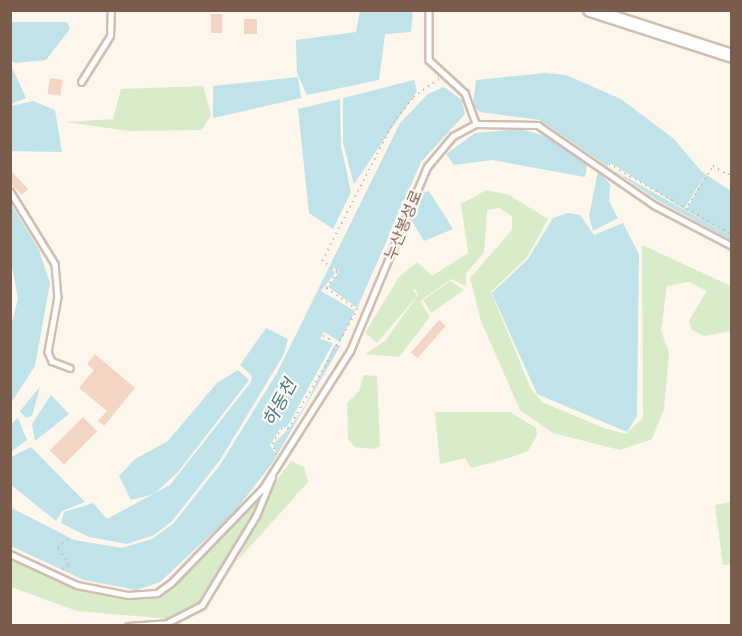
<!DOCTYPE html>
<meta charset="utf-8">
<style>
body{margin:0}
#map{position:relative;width:742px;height:636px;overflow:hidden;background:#fdf6ec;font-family:"PT Sans","Noto Sans KR",sans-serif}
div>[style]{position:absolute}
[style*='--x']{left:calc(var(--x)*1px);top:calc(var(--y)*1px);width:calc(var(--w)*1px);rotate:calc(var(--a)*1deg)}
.green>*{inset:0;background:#d8ecc9}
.water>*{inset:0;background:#bfe3e8}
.pier>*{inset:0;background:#fdf6ec}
.building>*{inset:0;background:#f3d5c3;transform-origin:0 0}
.path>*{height:1.5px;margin-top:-0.75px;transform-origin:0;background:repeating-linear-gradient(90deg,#d9b8a5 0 1.5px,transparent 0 6px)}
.roads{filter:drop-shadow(2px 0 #d1beb0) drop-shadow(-2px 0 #d1beb0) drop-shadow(0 2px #d1beb0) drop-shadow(0 -2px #d1beb0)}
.service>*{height:4.5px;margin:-2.25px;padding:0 2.25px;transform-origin:2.25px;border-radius:2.25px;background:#fff}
.tertiary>*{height:12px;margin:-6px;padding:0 6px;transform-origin:6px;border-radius:6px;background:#fff}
span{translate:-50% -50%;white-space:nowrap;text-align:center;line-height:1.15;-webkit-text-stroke:4.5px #fffaf3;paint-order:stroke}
.street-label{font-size:16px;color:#7a5c4d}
.water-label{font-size:18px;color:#437c86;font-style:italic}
.frame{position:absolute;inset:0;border:12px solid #7a5c4d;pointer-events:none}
</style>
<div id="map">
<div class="green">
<i style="clip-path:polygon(203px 86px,211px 115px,202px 130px,129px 131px,66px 122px,113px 119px,121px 89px)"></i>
<i style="clip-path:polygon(486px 190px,509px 195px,548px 219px,528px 256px,491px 292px,531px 389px,542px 402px,604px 428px,626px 434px,643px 418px,642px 245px,731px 286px,731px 331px,704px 336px,692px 330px,689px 320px,707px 291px,689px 282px,667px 286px,661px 331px,669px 352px,664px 409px,652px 439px,620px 450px,553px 433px,520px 410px,481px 321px,470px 278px,512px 230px,512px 216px,499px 208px,487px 210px,484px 253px,466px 273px,466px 286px,451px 279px,420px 301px,430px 317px,399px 357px,365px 354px,385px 341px,418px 295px,415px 289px,424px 284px,413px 290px,417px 296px,377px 343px,365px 333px,399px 277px,417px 262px,432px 276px,468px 253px,461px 204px)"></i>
<i style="clip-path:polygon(450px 281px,464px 290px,431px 313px,423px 300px)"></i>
<i style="clip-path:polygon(364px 375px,377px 376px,380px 446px,375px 449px,355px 447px,348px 439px,347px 403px,359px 391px)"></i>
<i style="clip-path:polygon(435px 412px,510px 412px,536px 428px,537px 435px,528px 451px,509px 458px,471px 468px,465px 458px,440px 464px)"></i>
<i style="clip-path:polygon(291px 461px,304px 467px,308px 482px,238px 560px,271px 488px)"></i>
<i style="clip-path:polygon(265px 492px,207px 593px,194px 608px,170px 619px,77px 611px,11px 587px,10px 557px,93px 592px,136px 599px,159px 595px)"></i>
<i style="clip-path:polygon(731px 502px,731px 564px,723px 565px,715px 505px)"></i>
</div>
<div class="water">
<i style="clip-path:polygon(360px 11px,413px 11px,411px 32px,385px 34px,379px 80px,307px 95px,297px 73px,296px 40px,356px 32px)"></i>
<i style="clip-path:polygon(11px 22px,67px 22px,70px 29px,46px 60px,15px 63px,11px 60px)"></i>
<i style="clip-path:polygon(10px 63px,26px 98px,11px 104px,10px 104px)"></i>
<i style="clip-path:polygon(545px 73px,566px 75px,621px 99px,674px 139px,702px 172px,731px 191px,731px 240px,657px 200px,540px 120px,480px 112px,473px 105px,476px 80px)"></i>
<i style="clip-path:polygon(298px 77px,301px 98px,213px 118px,213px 86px)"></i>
<i style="clip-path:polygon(414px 80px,417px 91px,354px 184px,343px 143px,343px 98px)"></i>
<i style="clip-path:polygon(444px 87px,462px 100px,465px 114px,421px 162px,342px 343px,273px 462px,232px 515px,160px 582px,137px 590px,84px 580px,11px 546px,10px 507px,74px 540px,122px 548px,152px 539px,173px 524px,220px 465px,277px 373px,400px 123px,428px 94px)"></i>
<i style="clip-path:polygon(340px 99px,341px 146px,351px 192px,333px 229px,309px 213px,298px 109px)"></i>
<i style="clip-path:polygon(33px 101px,55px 110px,62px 152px,11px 151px,11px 106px)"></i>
<i style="clip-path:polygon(521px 129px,548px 137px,587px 165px,585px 177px,492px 160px,454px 165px,446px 154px,475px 133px)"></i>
<i style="clip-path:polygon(598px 171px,610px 184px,609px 201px,618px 218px,593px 231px,589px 216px)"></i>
<i style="clip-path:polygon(429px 191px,453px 229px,424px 241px,410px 218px,419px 194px)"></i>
<i style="clip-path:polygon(11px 204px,39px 250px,50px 283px,35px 366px,11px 403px,11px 326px,18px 299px,11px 261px)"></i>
<i style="clip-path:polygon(568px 213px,580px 215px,594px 235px,623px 223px,639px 254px,637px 416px,627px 432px,537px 394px,492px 293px,528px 259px,553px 218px)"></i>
<i style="clip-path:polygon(266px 328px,288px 339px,284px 354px,220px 460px,172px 521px,154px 535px,127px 544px,89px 537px,61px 523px,64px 512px,93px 503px,107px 519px,170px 485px,251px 382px,252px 376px,240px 365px)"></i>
<i style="clip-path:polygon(238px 370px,249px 380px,178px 472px,154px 494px,131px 500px,119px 476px,135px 459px,168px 441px,217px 383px)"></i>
<i style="clip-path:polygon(40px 387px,32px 416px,26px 418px,20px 411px)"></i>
<i style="clip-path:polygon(51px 395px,69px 414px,35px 441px,32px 424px)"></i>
<i style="clip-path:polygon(18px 418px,27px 440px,11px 452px,11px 424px)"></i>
<i style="clip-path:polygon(31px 447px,85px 502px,62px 511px,56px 521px,11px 485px,11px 457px)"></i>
</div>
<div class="pier">
<i style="clip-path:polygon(609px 162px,684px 209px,707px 172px,686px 210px,731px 236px,608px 167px)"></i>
<i style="clip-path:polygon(330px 265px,339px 272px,328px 287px,359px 309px,341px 346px,335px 344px,305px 406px,288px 430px,273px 444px,278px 458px,270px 445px,280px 428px,287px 427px,333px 343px,320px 339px,324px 332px,340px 342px,355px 311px,321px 291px,335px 273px)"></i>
</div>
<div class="building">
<i style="left:211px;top:14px;width:11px;height:19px"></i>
<i style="left:244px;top:19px;width:13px;height:15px"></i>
<i style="left:50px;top:78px;width:13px;height:16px;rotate:9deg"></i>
<i style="clip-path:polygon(10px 170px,28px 189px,22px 195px,10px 183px)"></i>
<i style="left:439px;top:320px;width:9px;height:43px;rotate:41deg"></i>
<i style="clip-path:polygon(95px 354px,135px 388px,104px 426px,98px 421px,107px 411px,79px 388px,94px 370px,87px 364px)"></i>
<i style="left:83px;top:417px;width:20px;height:47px;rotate:45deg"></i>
</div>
<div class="path">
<i style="--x:609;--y:164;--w:142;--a:30"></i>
<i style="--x:685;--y:210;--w:52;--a:-57.5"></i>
<i style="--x:713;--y:166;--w:17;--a:31"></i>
<i style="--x:728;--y:175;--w:7;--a:-56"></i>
<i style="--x:10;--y:301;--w:15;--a:90"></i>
<i style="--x:323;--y:336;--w:12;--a:24"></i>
<i style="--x:276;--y:455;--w:12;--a:-110"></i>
<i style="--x:272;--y:444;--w:17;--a:-59"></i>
<i style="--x:281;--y:429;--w:7;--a:0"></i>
<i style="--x:288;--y:429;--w:138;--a:-59.9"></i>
<i style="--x:357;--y:310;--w:38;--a:-145"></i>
<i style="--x:326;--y:288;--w:19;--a:-55"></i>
<i style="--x:337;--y:272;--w:19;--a:-144"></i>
<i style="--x:322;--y:261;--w:155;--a:-62.8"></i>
<i style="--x:393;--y:123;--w:33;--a:-52"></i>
<i style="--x:413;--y:97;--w:33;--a:-35"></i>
<i style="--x:62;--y:570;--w:9;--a:-36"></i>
<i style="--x:69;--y:565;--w:22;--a:-124"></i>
<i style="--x:57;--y:547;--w:17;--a:-36"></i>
</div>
<div class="roads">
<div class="service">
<i style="--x:429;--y:10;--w:50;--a:90"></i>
<i style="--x:429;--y:60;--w:49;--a:42.5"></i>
<i style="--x:465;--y:93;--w:33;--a:70"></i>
<i style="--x:81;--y:82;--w:54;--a:-57.8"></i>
<i style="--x:110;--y:36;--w:26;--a:-88"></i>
<i style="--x:10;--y:191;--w:86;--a:58.3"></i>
<i style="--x:55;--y:264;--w:33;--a:85"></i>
<i style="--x:58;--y:297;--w:56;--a:100.3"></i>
<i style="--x:48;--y:352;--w:10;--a:66"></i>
<i style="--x:52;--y:361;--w:19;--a:21"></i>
<i style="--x:10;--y:554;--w:74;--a:24.8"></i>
<i style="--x:77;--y:585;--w:52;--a:11.1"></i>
<i style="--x:128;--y:595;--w:29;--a:-4"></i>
<i style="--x:157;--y:593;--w:17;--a:-36"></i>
<i style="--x:171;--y:583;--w:132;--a:-45.9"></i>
<i style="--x:263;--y:488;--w:162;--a:-57.6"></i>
<i style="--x:350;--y:351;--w:199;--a:-67.3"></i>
<i style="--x:427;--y:167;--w:40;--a:-50"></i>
<i style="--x:453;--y:136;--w:26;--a:-28"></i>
<i style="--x:476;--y:124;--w:62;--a:0.9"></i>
<i style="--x:538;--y:125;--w:141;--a:34.6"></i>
<i style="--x:654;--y:205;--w:88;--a:27.7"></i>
<i style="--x:128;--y:626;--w:39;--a:-4"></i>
<i style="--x:167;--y:623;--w:39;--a:-27"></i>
<i style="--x:202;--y:605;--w:104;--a:-58.8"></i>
<i style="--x:256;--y:516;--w:42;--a:-67.7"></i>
</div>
<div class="tertiary">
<i style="--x:590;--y:10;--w:149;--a:17.9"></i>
</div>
</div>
<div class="street-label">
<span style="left:403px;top:225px;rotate:-68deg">누산봉성로</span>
</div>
<div class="water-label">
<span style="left:280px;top:403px;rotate:-62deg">하동천</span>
</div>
<div class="frame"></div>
</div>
